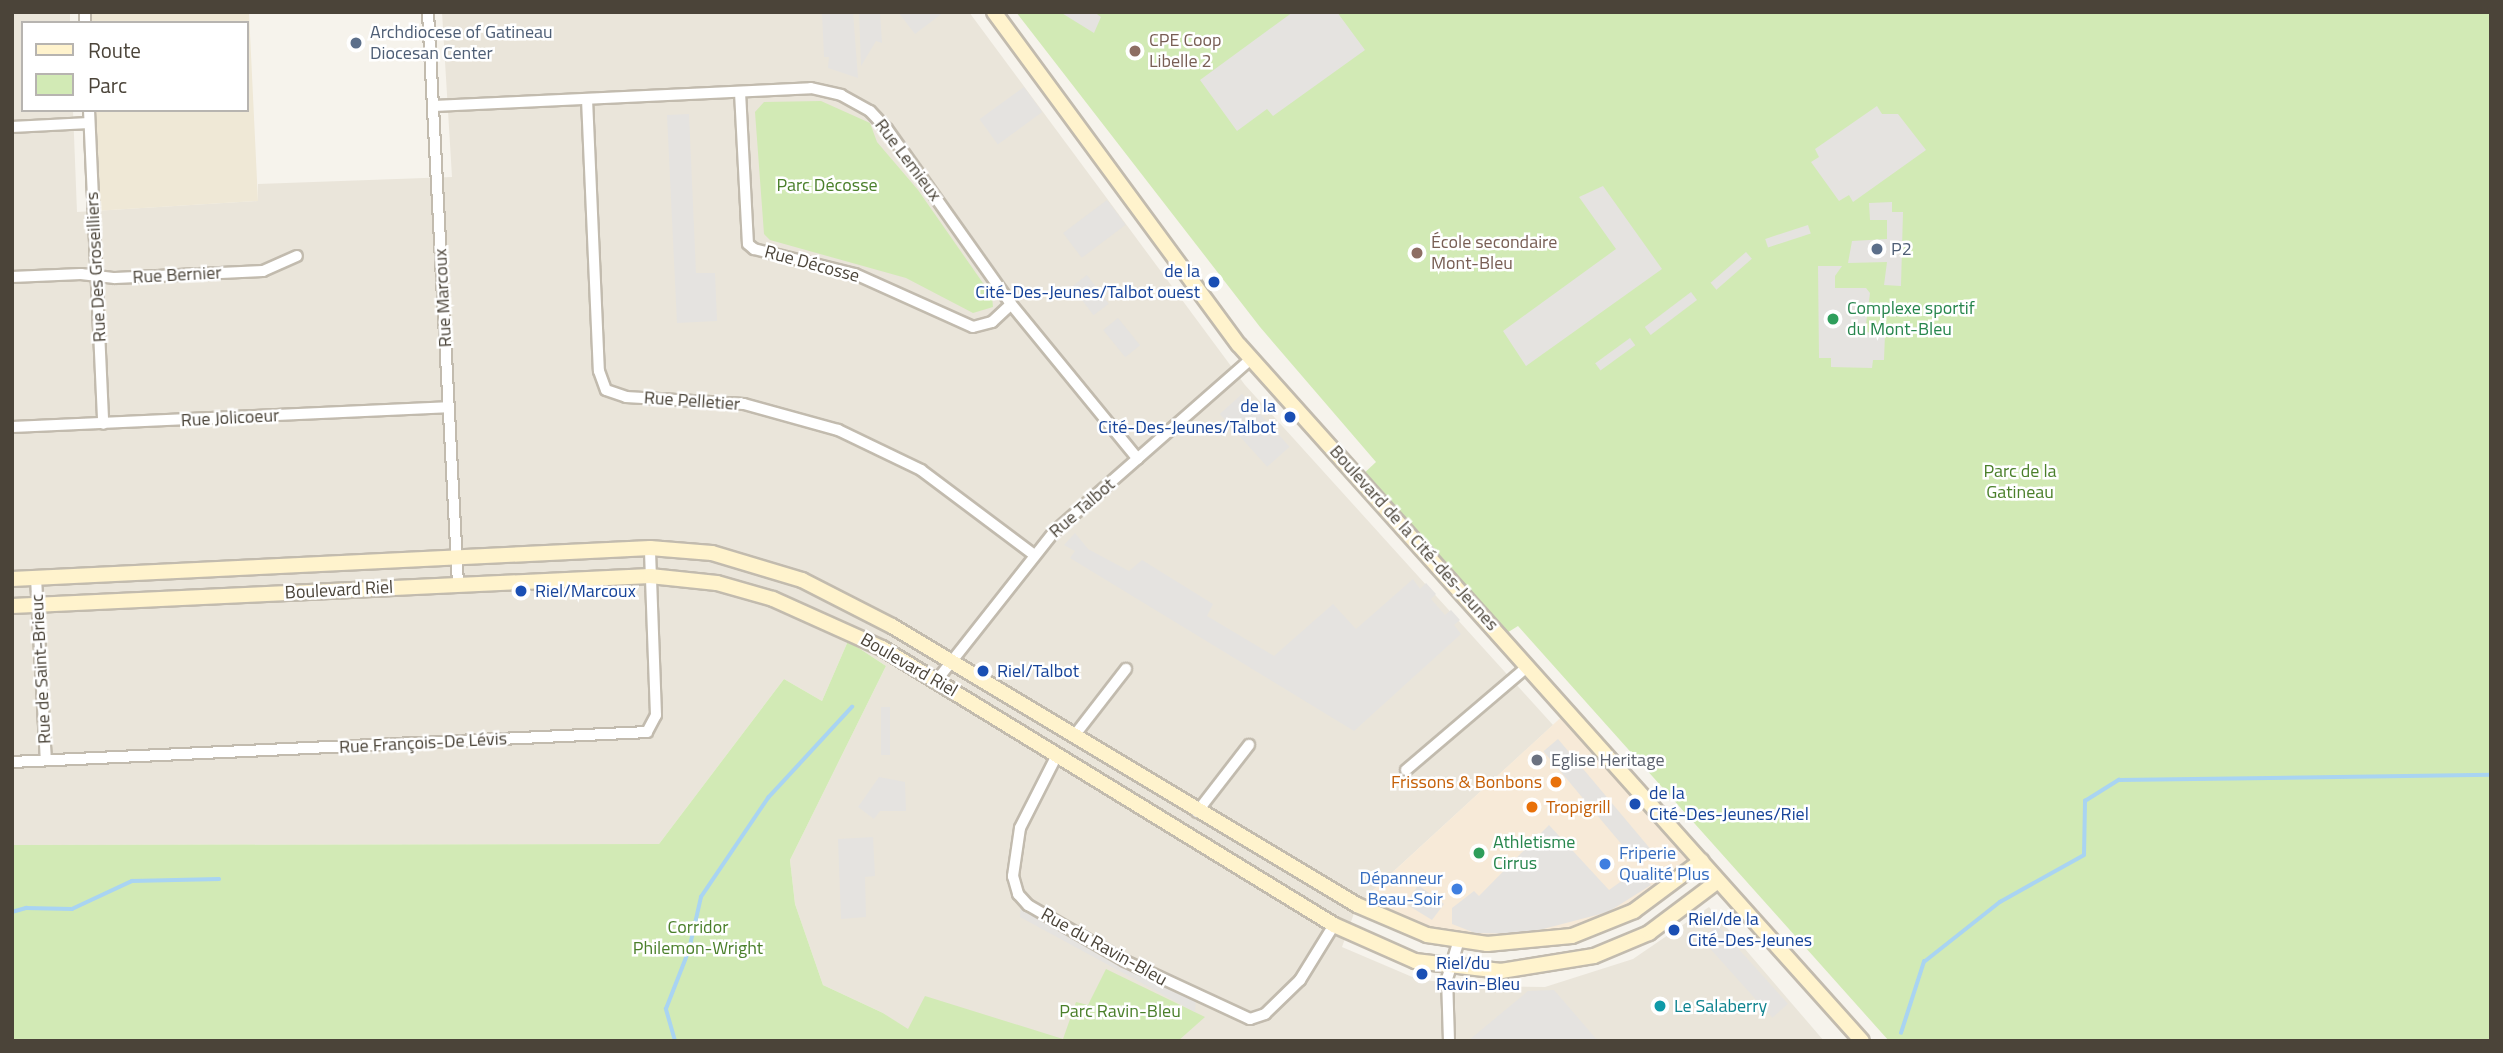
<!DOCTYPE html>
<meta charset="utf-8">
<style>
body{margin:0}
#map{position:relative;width:2503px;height:1053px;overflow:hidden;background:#f6f3ec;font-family:"Titillium Web",sans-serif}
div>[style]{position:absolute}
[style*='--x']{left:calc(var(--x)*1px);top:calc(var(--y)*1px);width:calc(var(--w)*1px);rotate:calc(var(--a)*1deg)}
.residential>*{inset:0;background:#eae5da}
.commercial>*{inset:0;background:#f7ead8}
.education>*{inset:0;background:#efe8d6}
.green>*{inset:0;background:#d2eab5}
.parking>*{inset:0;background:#e5e3e0;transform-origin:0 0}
.stream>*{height:3.5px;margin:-1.75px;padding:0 1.75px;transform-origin:1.75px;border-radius:1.75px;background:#a9d4f2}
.roads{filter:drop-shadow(2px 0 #c2bbae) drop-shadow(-2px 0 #c2bbae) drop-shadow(0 2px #c2bbae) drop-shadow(0 -2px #c2bbae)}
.street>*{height:10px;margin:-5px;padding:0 5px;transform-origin:5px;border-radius:5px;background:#fff}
.secondary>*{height:14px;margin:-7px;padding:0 7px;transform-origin:7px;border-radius:7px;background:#fff3cd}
.dots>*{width:19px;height:19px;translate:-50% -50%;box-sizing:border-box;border:4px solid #fff;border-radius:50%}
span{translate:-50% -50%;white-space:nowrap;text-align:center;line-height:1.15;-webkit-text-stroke:5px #fff;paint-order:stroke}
.service-label{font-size:18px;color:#4e5e75}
.left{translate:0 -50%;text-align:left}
.education-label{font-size:18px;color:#785e54}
.street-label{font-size:18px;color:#4b4439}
.park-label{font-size:18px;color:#4a7f2a}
.transit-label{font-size:18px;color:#164399}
.right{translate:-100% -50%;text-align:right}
.leisure-label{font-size:18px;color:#27864d}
.worship-label{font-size:18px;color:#5b616d}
.food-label{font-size:18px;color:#c56008}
.shop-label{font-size:18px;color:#366cbe}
.culture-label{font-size:18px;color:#0d838f}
.frame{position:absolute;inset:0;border:14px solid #4b4439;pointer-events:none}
.legend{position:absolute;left:21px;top:21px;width:228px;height:91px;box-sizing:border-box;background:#fff;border:2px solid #b7b4b0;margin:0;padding:9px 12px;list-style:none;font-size:21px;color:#4b4439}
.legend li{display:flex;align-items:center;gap:14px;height:35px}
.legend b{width:35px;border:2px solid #b7b4b0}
</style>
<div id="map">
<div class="residential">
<i style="clip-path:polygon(12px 12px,70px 12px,70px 23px,23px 23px,23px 110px,73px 110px,77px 212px,258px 201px,258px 184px,452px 177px,442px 12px,969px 12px,1245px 385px,1553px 725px,1357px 905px,1342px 947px,1417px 979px,1473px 986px,1545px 987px,1633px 959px,1709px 907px,1824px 1041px,1064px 1041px,908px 1030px,883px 1013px,823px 985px,795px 904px,790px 860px,886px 666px,848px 641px,822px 701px,784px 679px,659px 844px,12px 845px)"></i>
</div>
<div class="commercial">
<i style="clip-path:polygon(1569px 710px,1701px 861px,1592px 930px,1458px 942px,1357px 905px)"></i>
</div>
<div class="education">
<i style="clip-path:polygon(84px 12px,249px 12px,258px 201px,94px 211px,89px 110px,247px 110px,247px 23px,85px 23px)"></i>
</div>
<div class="green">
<i style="clip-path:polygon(1016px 12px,2491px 12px,2491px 1041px,1889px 1041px,1518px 626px,1502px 636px,1360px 477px,1376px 462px,1260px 327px)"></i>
<i style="clip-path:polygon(821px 101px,870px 123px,877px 142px,918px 190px,992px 296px,993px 307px,973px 313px,906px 278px,770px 240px,764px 234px,755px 112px,764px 102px)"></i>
<i style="clip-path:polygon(848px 641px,886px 666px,790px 860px,795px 904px,823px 985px,883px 1013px,908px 1029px,925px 996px,1063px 1039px,1076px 1002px,1088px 1005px,1106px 969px,1205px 1017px,1178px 1041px,12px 1041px,12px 845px,659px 844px,784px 679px,822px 701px)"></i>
</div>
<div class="parking">
<i style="clip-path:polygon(853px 12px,858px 78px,828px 68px,829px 57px,824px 57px,822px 13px)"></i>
<i style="clip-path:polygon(859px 12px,880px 12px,882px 43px,876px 41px,861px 66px)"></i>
<i style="clip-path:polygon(898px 12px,944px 12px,915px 34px)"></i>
<i style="clip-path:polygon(1060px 12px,1094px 12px,1101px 17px,1094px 33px)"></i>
<i style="clip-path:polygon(1293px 12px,1337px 12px,1365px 50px,1273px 116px,1267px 109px,1237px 131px,1200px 80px)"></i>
<i style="left:1024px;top:87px;width:31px;height:55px;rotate:54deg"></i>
<i style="clip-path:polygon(1877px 106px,1882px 114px,1898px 114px,1926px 150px,1853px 202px,1849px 195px,1839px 201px,1811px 162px,1819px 157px,1815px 149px)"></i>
<i style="clip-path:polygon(689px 114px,696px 273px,715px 273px,717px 321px,677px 323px,667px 115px)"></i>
<i style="clip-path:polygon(1603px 186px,1662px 269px,1526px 366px,1503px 331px,1616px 249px,1579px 197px)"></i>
<i style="left:1107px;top:200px;width:31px;height:55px;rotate:53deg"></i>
<i style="clip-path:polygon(1892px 202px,1892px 212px,1903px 212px,1901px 286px,1884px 285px,1887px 262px,1848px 263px,1852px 241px,1887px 239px,1887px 220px,1870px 220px,1869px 203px)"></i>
<i style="left:1808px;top:225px;width:9px;height:45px;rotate:72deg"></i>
<i style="left:1746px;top:252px;width:9px;height:47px;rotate:49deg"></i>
<i style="clip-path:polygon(1818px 266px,1842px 266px,1835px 276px,1835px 288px,1866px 288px,1870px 293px,1865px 332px,1885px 334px,1884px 360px,1873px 360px,1872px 368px,1831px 367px,1831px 358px,1819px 358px)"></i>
<i style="left:1087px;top:275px;width:36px;height:19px;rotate:53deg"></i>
<i style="left:1691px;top:292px;width:10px;height:58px;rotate:53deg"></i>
<i style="left:1118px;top:318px;width:35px;height:19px;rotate:51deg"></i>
<i style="left:1630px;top:338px;width:9px;height:43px;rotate:54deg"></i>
<i style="left:1242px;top:394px;width:71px;height:30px;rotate:48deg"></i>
<i style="clip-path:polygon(1075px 533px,1088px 549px,1129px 571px,1142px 560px,1213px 604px,1207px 616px,1274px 656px,1333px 604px,1356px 629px,1413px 579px,1420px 589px,1426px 583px,1436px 594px,1431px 599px,1445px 615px,1451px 610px,1460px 620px,1454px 625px,1461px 634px,1354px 731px,1070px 558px,1075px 551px,1064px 545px)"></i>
<i style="left:881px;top:707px;width:9px;height:48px"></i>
<i style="left:1558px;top:739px;width:148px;height:19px;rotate:50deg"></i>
<i style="clip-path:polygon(879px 777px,905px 782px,906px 811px,880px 811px,874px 819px,858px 807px)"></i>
<i style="clip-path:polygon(1549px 825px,1609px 890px,1637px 870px,1651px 885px,1608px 912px,1524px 934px,1475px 933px,1452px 924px,1452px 908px,1474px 891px,1479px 896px)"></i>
<i style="clip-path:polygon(873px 837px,875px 876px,865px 877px,866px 917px,841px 919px,838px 839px)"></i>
<i style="clip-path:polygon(1418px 885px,1444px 904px,1432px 920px,1406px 904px)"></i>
<i style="clip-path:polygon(1021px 899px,1196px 996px,1195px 1012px,1020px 917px)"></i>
<i style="left:1717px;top:925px;width:106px;height:21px;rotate:48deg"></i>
<i style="clip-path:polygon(1554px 990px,1598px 1041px,1468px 1041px,1528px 991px)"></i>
</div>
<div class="stream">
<i style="--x:12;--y:912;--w:15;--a:-16"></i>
<i style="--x:26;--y:908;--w:46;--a:1.2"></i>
<i style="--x:72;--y:909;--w:66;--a:-25"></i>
<i style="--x:132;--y:881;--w:87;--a:-1.3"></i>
<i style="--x:1901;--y:1033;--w:75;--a:-72.1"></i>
<i style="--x:1924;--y:962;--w:97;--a:-38.3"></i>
<i style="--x:2000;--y:902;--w:96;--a:-29.2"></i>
<i style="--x:2084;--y:855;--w:54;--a:-88.9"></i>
<i style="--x:2085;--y:801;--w:40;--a:-32"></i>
<i style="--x:2119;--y:780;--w:372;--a:-0.8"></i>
<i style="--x:675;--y:1041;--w:33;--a:-106"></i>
<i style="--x:666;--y:1009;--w:63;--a:-68.7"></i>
<i style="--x:689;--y:950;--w:54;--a:-77.2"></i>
<i style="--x:701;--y:897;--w:120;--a:-55.9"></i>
<i style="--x:768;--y:798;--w:124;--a:-47.3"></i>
</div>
<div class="roads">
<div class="street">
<i style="--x:85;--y:12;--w:11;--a:90"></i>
<i style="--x:428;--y:12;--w:573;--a:87"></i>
<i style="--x:740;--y:92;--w:152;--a:87"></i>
<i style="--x:748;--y:244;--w:8;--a:40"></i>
<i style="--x:754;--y:249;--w:104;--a:13.9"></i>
<i style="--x:855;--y:274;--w:129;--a:24.2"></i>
<i style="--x:973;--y:327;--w:20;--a:-15"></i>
<i style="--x:992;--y:322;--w:26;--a:-43"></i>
<i style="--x:587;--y:99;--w:272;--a:87.5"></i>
<i style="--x:599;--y:371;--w:20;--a:70"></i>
<i style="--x:606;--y:390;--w:21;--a:19"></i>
<i style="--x:626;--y:397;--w:118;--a:3.4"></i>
<i style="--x:744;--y:404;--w:98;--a:15.5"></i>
<i style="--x:838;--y:430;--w:92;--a:25.7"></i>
<i style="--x:921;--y:470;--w:140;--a:36.9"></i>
<i style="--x:434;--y:106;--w:377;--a:-2.7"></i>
<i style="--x:811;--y:88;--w:31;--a:13"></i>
<i style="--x:841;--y:95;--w:33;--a:29"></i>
<i style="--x:870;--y:111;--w:25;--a:47"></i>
<i style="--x:887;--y:129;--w:214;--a:54.7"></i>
<i style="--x:1011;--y:304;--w:200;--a:50.7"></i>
<i style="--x:89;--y:110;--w:314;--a:87.4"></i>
<i style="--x:12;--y:127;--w:77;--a:-3"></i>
<i style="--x:12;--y:277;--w:69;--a:-2.5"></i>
<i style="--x:81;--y:274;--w:34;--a:7"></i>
<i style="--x:115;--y:278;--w:148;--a:-2.7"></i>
<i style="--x:263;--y:271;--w:37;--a:-24"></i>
<i style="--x:12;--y:427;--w:436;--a:-2.6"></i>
<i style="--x:36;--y:578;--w:182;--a:86.9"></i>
<i style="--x:937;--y:680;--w:189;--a:-51.7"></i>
<i style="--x:1054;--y:532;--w:262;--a:-41.3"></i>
<i style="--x:1074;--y:736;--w:85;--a:-52.2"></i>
<i style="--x:1057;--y:755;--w:82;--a:116.9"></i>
<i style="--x:1020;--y:828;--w:49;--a:98.3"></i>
<i style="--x:1013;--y:876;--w:19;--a:74"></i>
<i style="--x:1018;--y:894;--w:15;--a:48"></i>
<i style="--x:1028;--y:905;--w:112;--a:30"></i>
<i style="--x:1125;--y:961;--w:138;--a:24.9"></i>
<i style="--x:1250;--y:1019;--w:16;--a:-18"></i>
<i style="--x:1265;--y:1014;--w:49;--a:-44.2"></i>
<i style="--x:1300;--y:980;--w:65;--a:-58.3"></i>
<i style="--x:12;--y:762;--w:636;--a:-2.7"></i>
<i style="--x:647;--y:732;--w:19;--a:-62"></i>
<i style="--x:656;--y:715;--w:167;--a:-92.1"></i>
<i style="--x:1406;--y:770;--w:160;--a:-40.4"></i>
<i style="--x:1197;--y:812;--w:85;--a:-52.2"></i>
<i style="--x:1449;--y:1041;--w:62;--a:-91.8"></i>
<i style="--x:1447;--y:979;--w:39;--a:-73"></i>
</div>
<div class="secondary">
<i style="--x:994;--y:12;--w:413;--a:53.7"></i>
<i style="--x:1239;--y:345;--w:934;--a:48.17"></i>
<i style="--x:12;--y:579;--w:639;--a:-2.78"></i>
<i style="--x:650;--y:548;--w:62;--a:4.6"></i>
<i style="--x:712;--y:553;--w:94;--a:16.7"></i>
<i style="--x:802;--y:580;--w:101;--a:27.1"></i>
<i style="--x:892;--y:626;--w:542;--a:30.96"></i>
<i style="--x:1357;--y:905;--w:76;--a:23.2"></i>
<i style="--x:1427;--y:935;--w:61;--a:8.5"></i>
<i style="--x:1487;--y:944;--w:85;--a:-5.4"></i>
<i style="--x:1572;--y:936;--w:67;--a:-22"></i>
<i style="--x:1634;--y:911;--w:84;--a:-36.7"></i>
<i style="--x:12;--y:606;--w:639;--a:-2.69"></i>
<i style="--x:650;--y:576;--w:67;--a:6"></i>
<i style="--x:717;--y:583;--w:58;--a:15.9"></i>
<i style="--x:773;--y:599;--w:120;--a:24.2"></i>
<i style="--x:882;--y:648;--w:530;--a:31.5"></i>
<i style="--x:1334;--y:925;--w:89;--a:24"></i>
<i style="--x:1415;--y:961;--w:87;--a:6.6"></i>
<i style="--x:1501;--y:971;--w:94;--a:-9.2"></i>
<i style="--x:1594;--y:956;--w:60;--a:-22.7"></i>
<i style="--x:1649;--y:933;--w:86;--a:-37"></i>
</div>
</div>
<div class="dots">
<i style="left:356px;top:43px;background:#5c6f8a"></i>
<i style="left:1135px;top:51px;background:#8d6e63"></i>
<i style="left:1877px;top:249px;background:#5c6f8a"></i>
<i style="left:1417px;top:253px;background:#8d6e63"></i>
<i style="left:1214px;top:282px;background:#1a4fb4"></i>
<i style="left:1833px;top:319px;background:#2e9e5b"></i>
<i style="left:1290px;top:417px;background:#1a4fb4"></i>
<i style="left:521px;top:591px;background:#1a4fb4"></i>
<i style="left:983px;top:671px;background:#1a4fb4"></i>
<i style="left:1537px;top:760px;background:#6b7280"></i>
<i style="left:1556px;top:782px;background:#e8710a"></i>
<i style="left:1635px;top:804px;background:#1a4fb4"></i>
<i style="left:1532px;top:807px;background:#e8710a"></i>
<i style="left:1479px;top:853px;background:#2e9e5b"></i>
<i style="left:1605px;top:864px;background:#3f7fe0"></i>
<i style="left:1457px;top:889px;background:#3f7fe0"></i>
<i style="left:1674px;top:930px;background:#1a4fb4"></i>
<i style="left:1422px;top:974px;background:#1a4fb4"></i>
<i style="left:1660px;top:1006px;background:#0f9aa8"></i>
</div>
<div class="service-label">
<span class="left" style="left:370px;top:43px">Archdiocese of Gatineau<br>Diocesan Center</span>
<span class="left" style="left:1891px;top:249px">P2</span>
</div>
<div class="education-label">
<span class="left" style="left:1149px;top:51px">CPE Coop<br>Libelle 2</span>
<span class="left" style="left:1431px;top:253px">École secondaire<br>Mont-Bleu</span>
</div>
<div class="street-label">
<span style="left:908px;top:160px;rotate:53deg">Rue Lemieux</span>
<span style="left:812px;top:264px;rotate:15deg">Rue Décosse</span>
<span style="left:96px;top:267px;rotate:-93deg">Rue Des Groseilliers</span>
<span style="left:177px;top:275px;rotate:-3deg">Rue Bernier</span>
<span style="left:443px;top:298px;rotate:-93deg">Rue Marcoux</span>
<span style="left:692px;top:401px;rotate:4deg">Rue Pelletier</span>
<span style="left:230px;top:418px;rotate:-3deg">Rue Jolicoeur</span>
<span style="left:1082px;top:508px;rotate:-41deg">Rue Talbot</span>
<span style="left:1414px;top:538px;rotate:48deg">Boulevard de la Cité-des-Jeunes</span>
<span style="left:339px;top:590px;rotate:-3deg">Boulevard Riel</span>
<span style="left:909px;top:665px;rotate:30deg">Boulevard Riel</span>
<span style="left:41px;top:669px;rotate:-93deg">Rue de Saint-Brieuc</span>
<span style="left:423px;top:743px;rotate:-3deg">Rue François-De Lévis</span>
<span style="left:1104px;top:947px;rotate:29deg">Rue du Ravin-Bleu</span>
</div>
<div class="park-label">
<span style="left:827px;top:185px">Parc Décosse</span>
<span style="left:2020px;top:482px">Parc de la<br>Gatineau</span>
<span style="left:698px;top:938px">Corridor<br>Philemon-Wright</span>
<span style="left:1120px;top:1011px">Parc Ravin-Bleu</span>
</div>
<div class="transit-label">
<span class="right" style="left:1200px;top:282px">de la<br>Cité-Des-Jeunes/Talbot ouest</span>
<span class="right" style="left:1276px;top:417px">de la<br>Cité-Des-Jeunes/Talbot</span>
<span class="left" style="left:535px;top:591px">Riel/Marcoux</span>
<span class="left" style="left:997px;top:671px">Riel/Talbot</span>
<span class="left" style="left:1649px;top:804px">de la<br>Cité-Des-Jeunes/Riel</span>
<span class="left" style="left:1688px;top:930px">Riel/de la<br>Cité-Des-Jeunes</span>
<span class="left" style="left:1436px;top:974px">Riel/du<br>Ravin-Bleu</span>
</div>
<div class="leisure-label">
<span class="left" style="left:1847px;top:319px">Complexe sportif<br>du Mont-Bleu</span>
<span class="left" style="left:1493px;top:853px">Athletisme<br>Cirrus</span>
</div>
<div class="worship-label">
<span class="left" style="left:1551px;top:760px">Eglise Heritage</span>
</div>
<div class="food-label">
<span class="right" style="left:1542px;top:782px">Frissons &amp; Bonbons</span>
<span class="left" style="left:1546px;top:807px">Tropigrill</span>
</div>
<div class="shop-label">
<span class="left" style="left:1619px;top:864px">Friperie<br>Qualité Plus</span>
<span class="right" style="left:1443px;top:889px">Dépanneur<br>Beau-Soir</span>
</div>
<div class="culture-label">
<span class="left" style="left:1674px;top:1006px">Le Salaberry</span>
</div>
<div class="frame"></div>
<ul class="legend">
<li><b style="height:9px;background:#fff3cd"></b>Route</li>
<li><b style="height:19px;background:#d2eab5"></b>Parc</li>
</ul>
</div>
